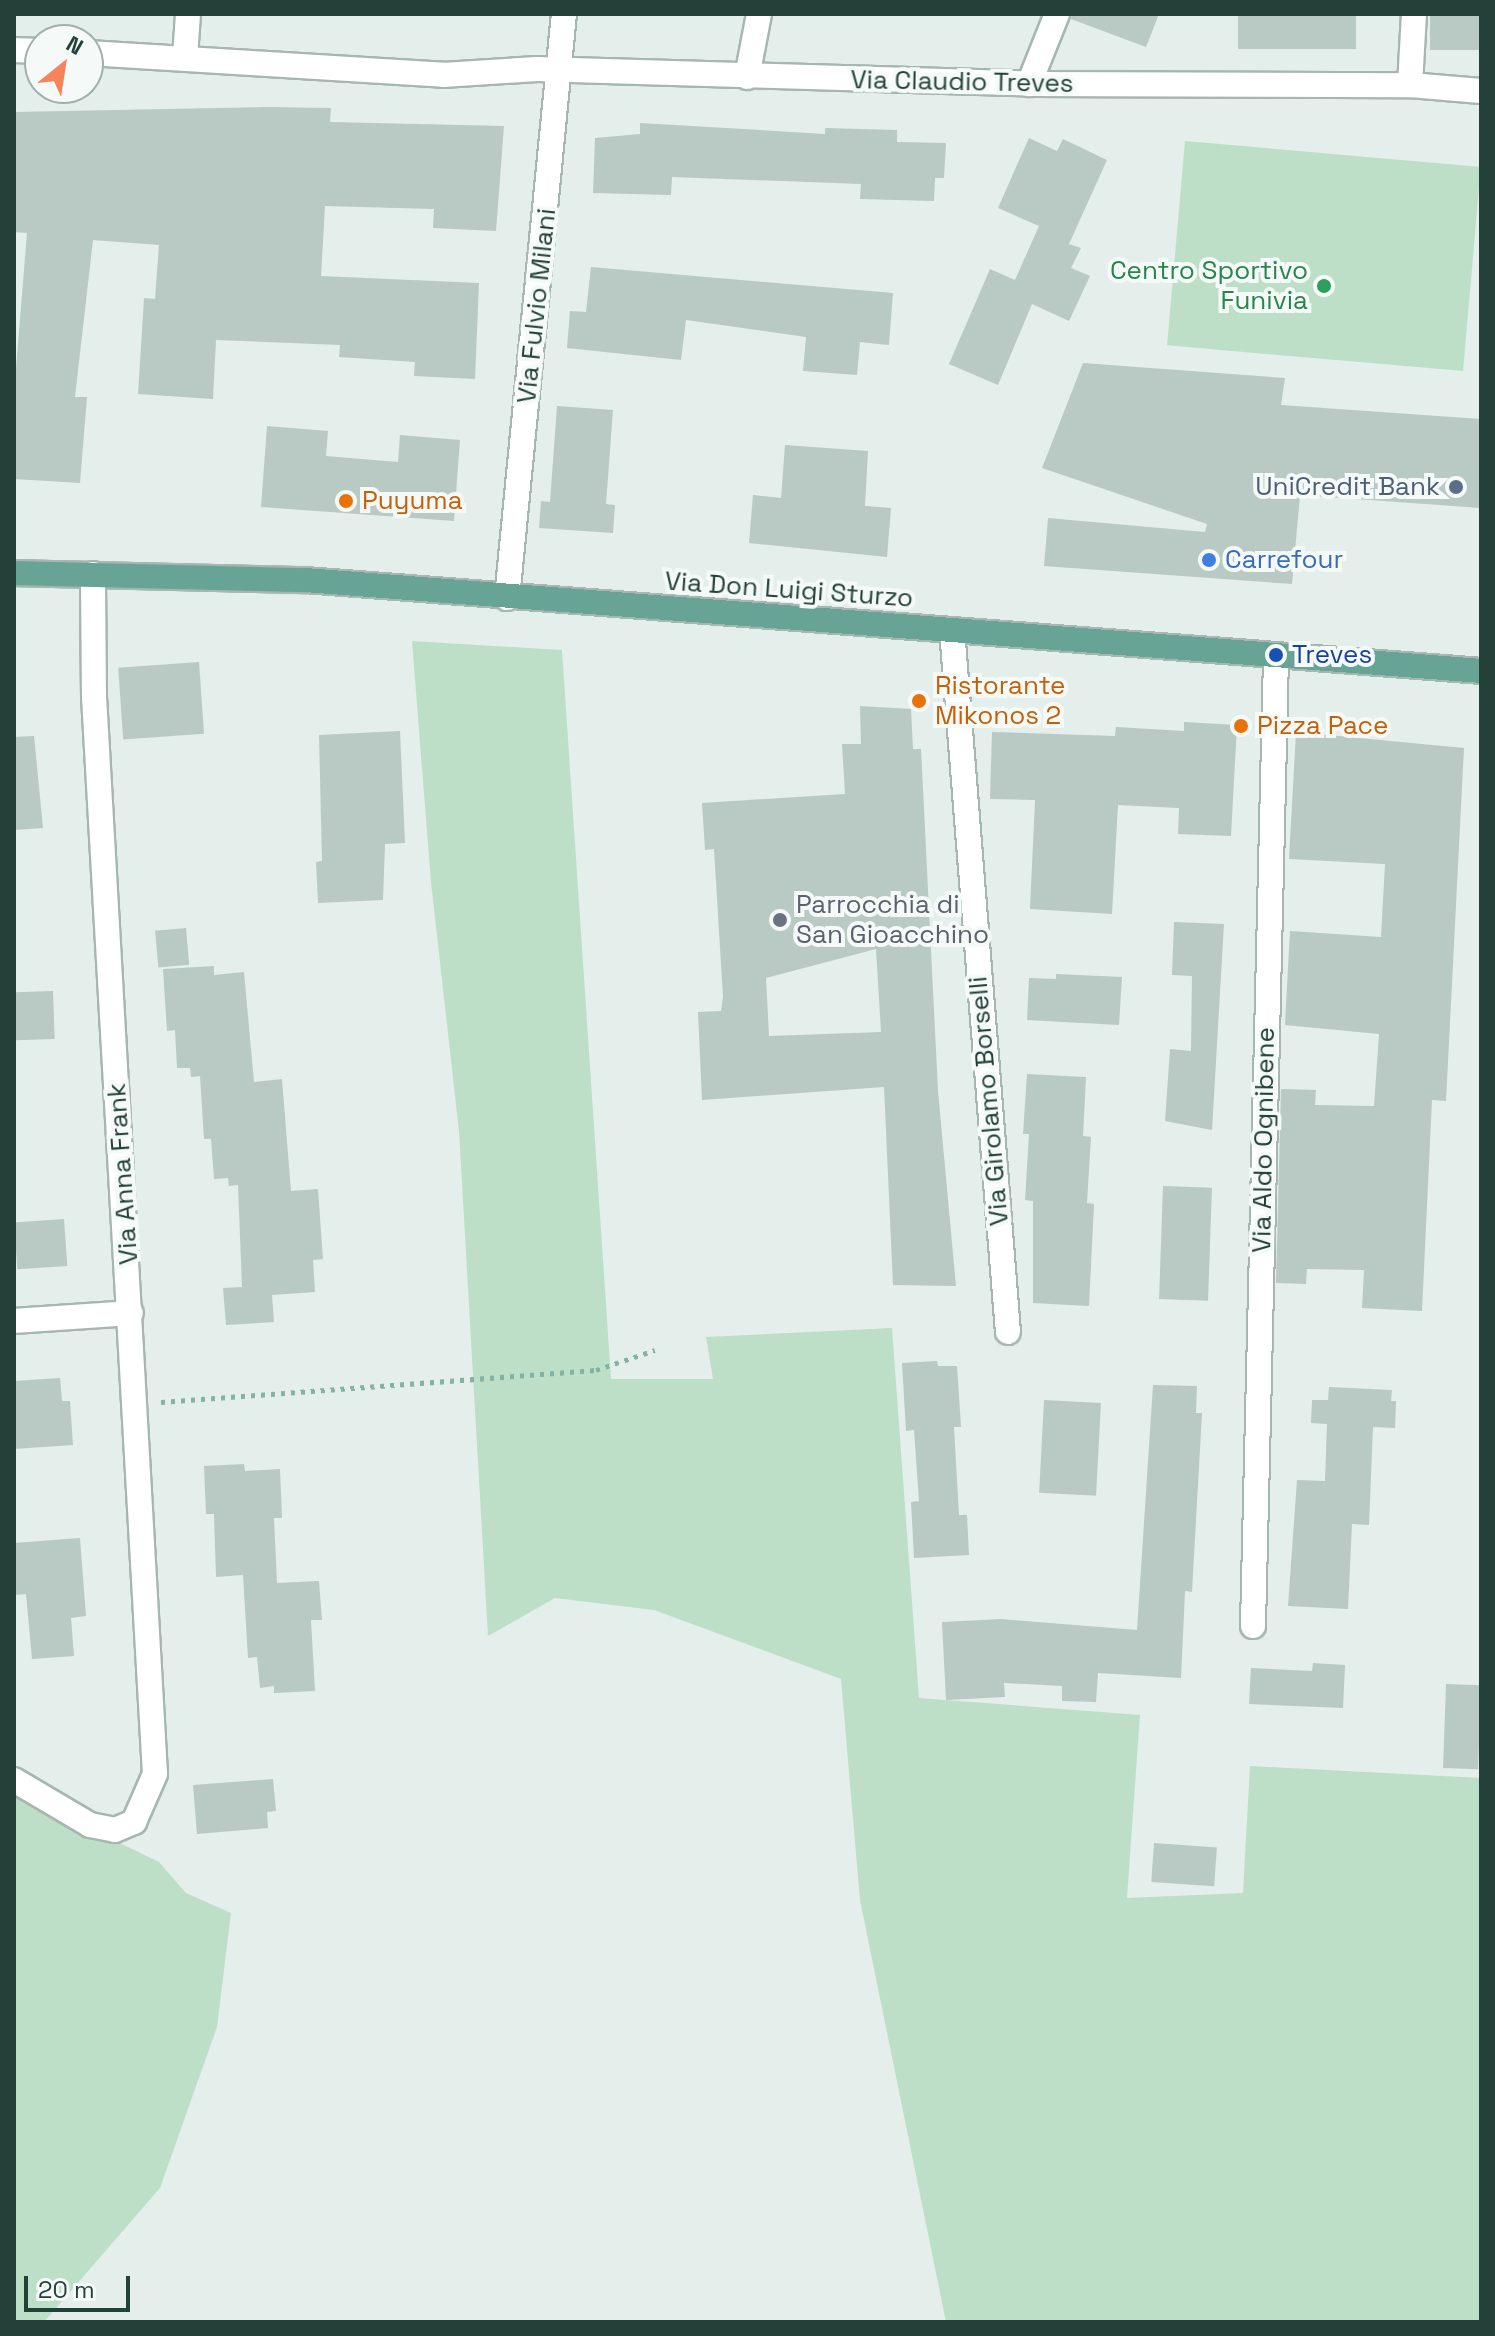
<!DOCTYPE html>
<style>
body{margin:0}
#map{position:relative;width:1495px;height:2336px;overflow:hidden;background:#e4eeea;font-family:"Space Grotesk",sans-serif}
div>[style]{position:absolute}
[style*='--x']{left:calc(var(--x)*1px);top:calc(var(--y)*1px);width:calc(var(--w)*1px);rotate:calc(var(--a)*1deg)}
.green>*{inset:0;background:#bddfc7;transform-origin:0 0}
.building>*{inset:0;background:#b9c9c3;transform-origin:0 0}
.path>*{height:5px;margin-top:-2.5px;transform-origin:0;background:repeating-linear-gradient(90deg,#84b2a4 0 4px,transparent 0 10px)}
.roads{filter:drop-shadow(2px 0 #a6b6b1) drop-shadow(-2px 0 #a6b6b1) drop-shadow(0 2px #a6b6b1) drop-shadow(0 -2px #a6b6b1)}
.minor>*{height:24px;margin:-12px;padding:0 12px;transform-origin:12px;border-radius:12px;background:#fff}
.major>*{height:24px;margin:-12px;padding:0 12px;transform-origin:12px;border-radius:12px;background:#68a496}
.dots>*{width:22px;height:22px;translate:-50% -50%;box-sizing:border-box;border:4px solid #f5faf8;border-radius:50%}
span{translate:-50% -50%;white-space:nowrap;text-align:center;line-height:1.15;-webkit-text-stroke:8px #f5faf8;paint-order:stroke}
.street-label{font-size:26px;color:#234039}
.leisure-label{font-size:26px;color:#27864d}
.right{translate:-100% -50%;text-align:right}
.service-label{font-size:26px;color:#4e5e75}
.food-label{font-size:26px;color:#c56008}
.left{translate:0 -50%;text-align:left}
.shop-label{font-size:26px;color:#366cbe}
.transit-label{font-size:26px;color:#164399}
.worship-label{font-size:26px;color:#5b616d}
.frame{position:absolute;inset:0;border:16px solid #234039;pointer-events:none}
.north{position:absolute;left:24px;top:24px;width:80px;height:80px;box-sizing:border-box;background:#f5faf8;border:2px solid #a1b0ac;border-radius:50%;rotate:30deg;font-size:22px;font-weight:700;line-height:32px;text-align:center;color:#234039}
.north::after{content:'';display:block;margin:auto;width:28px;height:36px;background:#f5835b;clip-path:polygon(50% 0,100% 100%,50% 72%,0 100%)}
.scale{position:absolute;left:24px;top:2276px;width:106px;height:36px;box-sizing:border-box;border:4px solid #234039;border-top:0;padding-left:10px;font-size:24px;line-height:28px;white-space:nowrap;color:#234039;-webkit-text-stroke:6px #f5faf8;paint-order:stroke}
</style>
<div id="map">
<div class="green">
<i style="left:1185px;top:141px;width:297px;height:205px;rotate:5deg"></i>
<i style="clip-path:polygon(412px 641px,562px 650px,611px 1379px,713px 1379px,706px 1337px,892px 1328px,919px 1698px,1140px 1715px,1127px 1898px,1243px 1893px,1250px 1766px,1481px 1778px,1481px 2322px,946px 2322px,860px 1900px,841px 1679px,654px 1610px,555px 1598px,488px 1636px,459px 1131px,431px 882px)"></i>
<i style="clip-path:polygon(14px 1792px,159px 1862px,186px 1893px,231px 1913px,217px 2027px,160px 2188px,44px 2322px,14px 2322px)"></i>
</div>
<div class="building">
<i style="clip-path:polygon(1072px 14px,1159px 14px,1146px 47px,1071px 19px)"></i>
<i style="left:1238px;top:14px;width:118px;height:35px"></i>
<i style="left:1430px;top:14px;width:51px;height:36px"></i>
<i style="clip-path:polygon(266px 107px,331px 108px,330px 122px,504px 126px,496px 231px,433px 228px,434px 209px,325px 206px,321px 276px,479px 283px,475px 379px,414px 376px,415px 362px,339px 357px,340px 345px,216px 340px,213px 399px,138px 394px,144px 298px,155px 299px,159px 245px,93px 240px,75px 397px,87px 397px,80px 483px,14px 479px,14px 393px,27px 233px,14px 232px,14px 112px)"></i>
<i style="clip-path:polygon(640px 123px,825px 134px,825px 128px,897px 130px,897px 142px,946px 143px,944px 178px,935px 178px,934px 201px,860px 199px,861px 184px,672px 177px,671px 195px,593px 193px,595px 138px,640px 134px)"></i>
<i style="clip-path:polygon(1029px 138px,1057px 151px,1063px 139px,1107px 160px,1069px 244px,1081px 248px,1071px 268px,1090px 276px,1069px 321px,1032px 304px,998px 385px,949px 364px,990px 269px,1015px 280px,1039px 226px,998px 208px)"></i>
<i style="clip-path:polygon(591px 267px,893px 293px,889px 345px,860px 342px,857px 375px,803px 371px,806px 337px,686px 320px,681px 360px,567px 348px,570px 311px,586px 312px)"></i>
<i style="clip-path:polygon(1083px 363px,1285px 378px,1281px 405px,1481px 419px,1481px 508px,1300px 495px,1292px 584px,1044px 566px,1048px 518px,1205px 532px,1207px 524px,1042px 468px)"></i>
<i style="clip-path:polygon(557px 406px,613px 410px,606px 504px,615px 505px,613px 533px,539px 528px,541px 501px,550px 502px)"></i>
<i style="clip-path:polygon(267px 426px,328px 431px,326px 456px,398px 462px,400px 435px,460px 440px,454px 521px,261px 507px)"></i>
<i style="clip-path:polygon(785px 445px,868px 451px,865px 506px,891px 508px,887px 557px,749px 543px,753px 495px,781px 498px)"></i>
<i style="left:199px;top:662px;width:72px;height:81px;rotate:86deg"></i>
<i style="clip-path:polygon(evenodd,860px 706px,911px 709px,913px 749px,921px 749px,938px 1091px,956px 1286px,893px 1285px,884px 1087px,702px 1100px,698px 1012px,721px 1011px,723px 997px,714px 849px,705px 850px,702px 803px,845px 794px,842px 744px,861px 744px,860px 706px,876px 949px,881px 1032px,769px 1036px,766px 978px,876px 949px)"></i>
<i style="clip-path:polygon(1184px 722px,1237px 725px,1231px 836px,1178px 834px,1179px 808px,1118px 805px,1112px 914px,1030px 909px,1035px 800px,990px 799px,992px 732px,1115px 736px,1116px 727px,1184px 731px)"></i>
<i style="clip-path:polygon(400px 731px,405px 843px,385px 844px,383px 900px,318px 903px,316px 862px,322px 861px,319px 735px)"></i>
<i style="clip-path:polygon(1296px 732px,1464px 748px,1446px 1101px,1432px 1100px,1422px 1311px,1362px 1308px,1364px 1270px,1307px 1269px,1306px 1284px,1276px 1283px,1281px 1089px,1316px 1090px,1315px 1105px,1374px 1106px,1379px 1034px,1285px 1025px,1290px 931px,1381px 937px,1385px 864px,1289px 859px)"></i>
<i style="clip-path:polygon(34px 736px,43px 828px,14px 830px,14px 737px)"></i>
<i style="clip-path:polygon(1174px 922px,1224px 924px,1212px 1130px,1165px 1121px,1170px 1049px,1191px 1051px,1192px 976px,1172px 975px)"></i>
<i style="left:186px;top:928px;width:37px;height:31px;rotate:85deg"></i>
<i style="clip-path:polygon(214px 966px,214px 975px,244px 972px,254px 1082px,282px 1079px,291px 1191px,318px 1189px,323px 1259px,313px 1260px,315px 1292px,272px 1295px,274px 1322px,226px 1325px,223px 1288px,242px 1287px,238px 1185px,229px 1186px,228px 1178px,214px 1179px,211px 1139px,204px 1139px,200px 1076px,191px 1077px,190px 1068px,177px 1068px,175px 1030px,167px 1031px,163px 969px)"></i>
<i style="clip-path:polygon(1056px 974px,1122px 977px,1119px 1025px,1027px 1020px,1029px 978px,1056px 979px)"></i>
<i style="left:53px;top:991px;width:48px;height:39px;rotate:88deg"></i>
<i style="clip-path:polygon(1027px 1074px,1086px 1077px,1083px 1136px,1091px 1137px,1087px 1203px,1094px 1204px,1089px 1306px,1033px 1303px,1033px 1201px,1025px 1200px,1029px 1134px,1023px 1134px)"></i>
<i style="left:1163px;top:1186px;width:49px;height:113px;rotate:2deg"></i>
<i style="left:64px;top:1219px;width:47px;height:50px;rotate:86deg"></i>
<i style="clip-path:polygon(937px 1361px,938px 1366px,957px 1366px,961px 1427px,954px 1427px,959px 1515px,967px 1515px,969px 1555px,914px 1558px,911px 1502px,919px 1501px,914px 1430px,906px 1431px,902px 1363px)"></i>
<i style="clip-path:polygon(60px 1378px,62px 1401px,70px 1401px,73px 1445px,14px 1449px,14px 1381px)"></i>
<i style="clip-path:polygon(1153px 1385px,1197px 1386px,1196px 1413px,1202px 1413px,1192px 1592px,1185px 1591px,1181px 1678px,1098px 1673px,1096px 1702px,1062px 1701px,1062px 1686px,1004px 1683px,1005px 1697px,946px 1700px,942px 1622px,1001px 1619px,1137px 1630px)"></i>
<i style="clip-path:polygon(1329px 1387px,1392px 1390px,1391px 1401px,1396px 1401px,1395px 1428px,1373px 1427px,1369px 1525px,1352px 1524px,1348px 1609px,1288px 1606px,1297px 1480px,1325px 1481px,1327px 1424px,1311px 1423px,1312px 1400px,1328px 1400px)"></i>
<i style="left:1044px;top:1400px;width:57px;height:93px;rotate:3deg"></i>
<i style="clip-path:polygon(244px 1464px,245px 1471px,280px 1469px,282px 1518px,274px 1518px,277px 1583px,319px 1581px,322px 1620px,311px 1620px,315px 1691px,274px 1693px,274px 1686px,260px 1688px,257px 1657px,248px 1658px,243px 1575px,216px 1577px,214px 1514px,206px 1514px,204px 1466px)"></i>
<i style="clip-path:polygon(80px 1538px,86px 1616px,71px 1618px,74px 1656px,32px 1659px,26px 1594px,14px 1595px,14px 1543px)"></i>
<i style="clip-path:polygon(1313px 1663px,1345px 1665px,1343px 1708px,1249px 1704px,1251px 1668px,1312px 1671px)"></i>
<i style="left:1446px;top:1684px;width:35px;height:84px;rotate:2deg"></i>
<i style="clip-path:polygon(273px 1779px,276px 1811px,267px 1812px,268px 1828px,197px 1834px,193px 1785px)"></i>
<i style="left:1154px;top:1843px;width:63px;height:39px;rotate:4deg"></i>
</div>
<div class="path">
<i style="--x:161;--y:1402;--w:436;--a:-4.2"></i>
<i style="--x:596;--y:1370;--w:62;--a:-18.7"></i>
</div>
<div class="roads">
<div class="minor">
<i style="--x:14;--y:50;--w:26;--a:2"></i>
<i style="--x:88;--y:53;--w:356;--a:3.5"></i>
<i style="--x:443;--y:75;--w:94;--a:-3.7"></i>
<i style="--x:537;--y:69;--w:492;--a:1.7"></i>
<i style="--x:1029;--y:84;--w:381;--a:0.2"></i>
<i style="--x:1410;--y:85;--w:71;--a:4.8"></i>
<i style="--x:185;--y:57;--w:43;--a:-86"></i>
<i style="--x:747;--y:77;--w:64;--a:-79.2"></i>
<i style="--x:1029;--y:84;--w:75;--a:-68.2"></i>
<i style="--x:1410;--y:85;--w:71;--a:-86.8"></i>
<i style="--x:507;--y:598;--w:587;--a:-84.43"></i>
<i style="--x:952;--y:630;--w:704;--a:85.44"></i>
<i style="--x:14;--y:1321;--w:117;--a:-3.9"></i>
<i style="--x:1253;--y:1626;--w:971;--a:-88.64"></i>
<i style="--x:14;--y:1780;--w:88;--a:30.6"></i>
<i style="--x:90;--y:1825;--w:25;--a:11"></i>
<i style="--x:115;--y:1830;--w:21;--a:-23"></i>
<i style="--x:134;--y:1822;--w:52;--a:-66.4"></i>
<i style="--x:155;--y:1774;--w:1079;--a:-93.24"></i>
<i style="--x:94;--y:697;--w:123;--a:-90.5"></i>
</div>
<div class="major">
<i style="--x:14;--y:573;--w:291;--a:1.4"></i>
<i style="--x:305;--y:580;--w:1180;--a:4.42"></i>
</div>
</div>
<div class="dots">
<i style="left:1324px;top:286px;background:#2e9e5b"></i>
<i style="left:1456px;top:487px;background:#5c6f8a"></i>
<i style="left:346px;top:501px;background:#e8710a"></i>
<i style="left:1209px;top:560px;background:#3f7fe0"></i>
<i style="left:1276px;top:655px;background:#1a4fb4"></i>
<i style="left:919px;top:701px;background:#e8710a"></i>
<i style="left:1241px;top:726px;background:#e8710a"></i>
<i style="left:780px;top:920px;background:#6b7280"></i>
</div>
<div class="street-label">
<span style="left:962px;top:82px;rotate:1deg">Via Claudio Treves</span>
<span style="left:537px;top:306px;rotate:-84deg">Via Fulvio Milani</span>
<span style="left:789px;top:590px;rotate:4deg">Via Don Luigi Sturzo</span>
<span style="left:989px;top:1101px;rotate:-95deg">Via Girolamo Borselli</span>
<span style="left:1264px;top:1140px;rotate:-89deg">Via Aldo Ognibene</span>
<span style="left:123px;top:1174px;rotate:-94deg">Via Anna Frank</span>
</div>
<div class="leisure-label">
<span class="right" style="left:1308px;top:286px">Centro Sportivo<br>Funivia</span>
</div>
<div class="service-label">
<span class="right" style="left:1440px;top:487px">UniCredit Bank</span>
</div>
<div class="food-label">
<span class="left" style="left:362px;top:501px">Puyuma</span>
<span class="left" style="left:935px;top:701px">Ristorante<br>Mikonos 2</span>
<span class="left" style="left:1257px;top:726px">Pizza Pace</span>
</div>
<div class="shop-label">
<span class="left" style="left:1225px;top:560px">Carrefour</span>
</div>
<div class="transit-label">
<span class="left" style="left:1292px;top:655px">Treves</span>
</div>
<div class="worship-label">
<span class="left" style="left:796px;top:920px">Parrocchia di<br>San Gioacchino</span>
</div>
<div class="frame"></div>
<div class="north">N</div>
<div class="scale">20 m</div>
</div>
